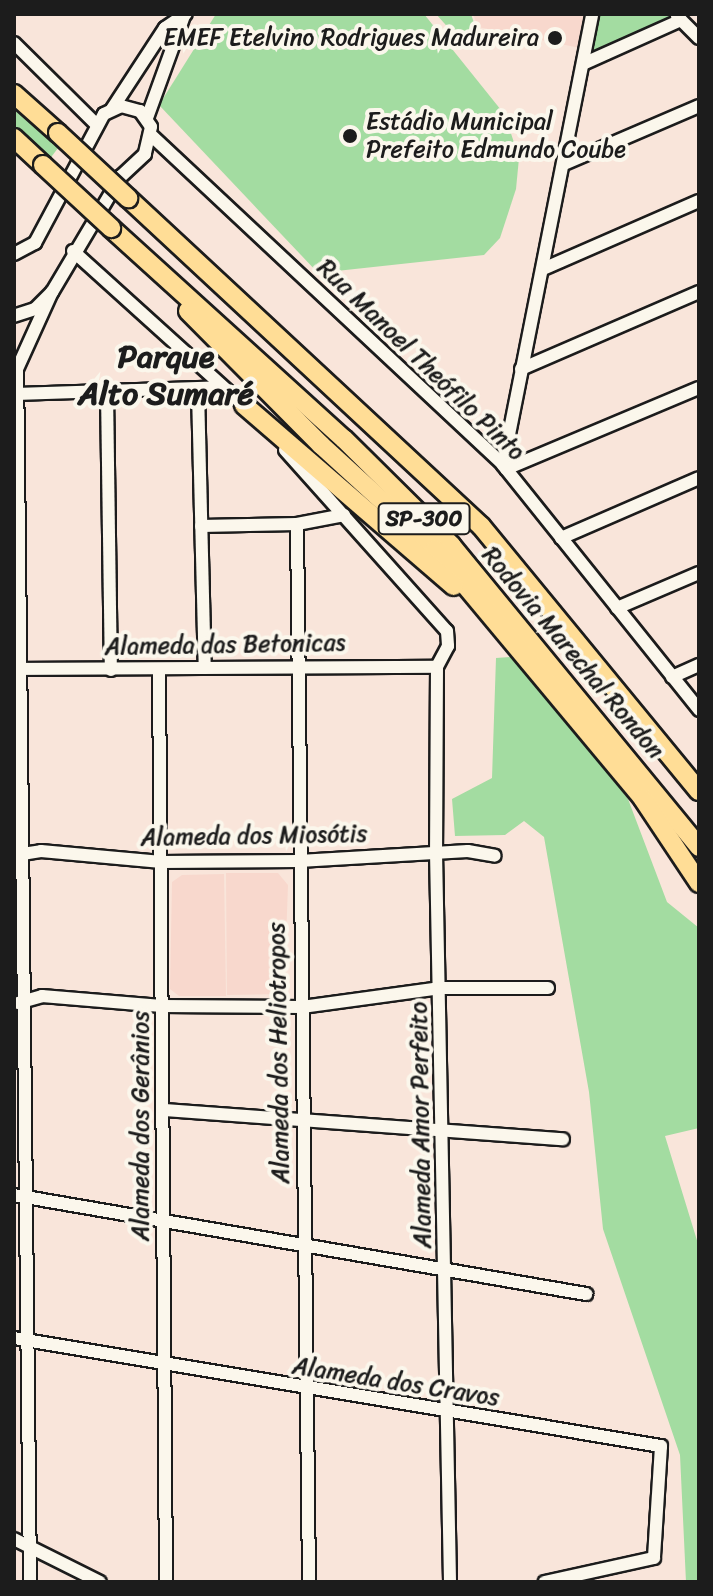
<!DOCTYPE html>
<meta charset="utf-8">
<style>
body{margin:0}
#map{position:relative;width:713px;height:1596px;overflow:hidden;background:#f9e5da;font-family:Sriracha,sans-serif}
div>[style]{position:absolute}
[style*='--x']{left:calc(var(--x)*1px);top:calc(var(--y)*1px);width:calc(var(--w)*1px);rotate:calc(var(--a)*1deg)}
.built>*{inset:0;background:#f8d8cd}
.green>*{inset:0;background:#a3dca1}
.roads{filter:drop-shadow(2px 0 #1c1c1c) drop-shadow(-2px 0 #1c1c1c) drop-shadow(0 2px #1c1c1c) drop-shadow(0 -2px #1c1c1c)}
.minor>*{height:12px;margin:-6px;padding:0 6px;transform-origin:6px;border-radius:6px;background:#fbf7ec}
.highway>*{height:18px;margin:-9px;padding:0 9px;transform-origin:9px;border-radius:9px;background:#ffdd96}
.bridges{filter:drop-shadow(2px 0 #1c1c1c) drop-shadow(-2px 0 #1c1c1c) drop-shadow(0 2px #1c1c1c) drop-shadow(0 -2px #1c1c1c)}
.highway-bridge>*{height:18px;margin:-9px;padding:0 9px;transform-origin:9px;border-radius:9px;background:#ffdd96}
.dots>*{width:22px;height:22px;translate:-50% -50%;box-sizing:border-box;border:4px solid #fbf7ec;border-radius:50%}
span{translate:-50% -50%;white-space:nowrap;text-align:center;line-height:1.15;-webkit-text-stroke:8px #fbf7ec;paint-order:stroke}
.shield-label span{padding:2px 6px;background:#fbf7ec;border:2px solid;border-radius:6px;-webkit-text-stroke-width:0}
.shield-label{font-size:22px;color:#1c1c1c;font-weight:700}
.poi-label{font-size:24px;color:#1c1c1c}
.right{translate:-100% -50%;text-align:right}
.left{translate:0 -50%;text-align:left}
.street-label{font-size:24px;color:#1c1c1c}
.district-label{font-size:32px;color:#1c1c1c;font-weight:700}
.frame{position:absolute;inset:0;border:16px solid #1c1c1c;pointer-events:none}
</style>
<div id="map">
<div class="built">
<i style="clip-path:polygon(473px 14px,585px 14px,580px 48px,478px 27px)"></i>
<i style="clip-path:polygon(226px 873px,278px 873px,288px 885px,284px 994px,227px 995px)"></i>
<i style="clip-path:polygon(224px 874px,226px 996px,179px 996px,170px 989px,172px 882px,182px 875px)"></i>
</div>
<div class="green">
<i style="clip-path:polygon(216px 14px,424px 14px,505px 115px,519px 158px,516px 189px,500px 238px,484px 255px,318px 273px,159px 105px)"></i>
<i style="clip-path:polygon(436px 14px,471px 14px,476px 29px,461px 42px)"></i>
<i style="clip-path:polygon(595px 14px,667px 14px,674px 20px,588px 59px)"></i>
<i style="clip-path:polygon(14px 107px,58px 148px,49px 160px,14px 128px)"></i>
<i style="clip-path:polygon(523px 656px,628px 799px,667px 902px,699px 928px,699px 1128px,665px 1136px,699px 1247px,699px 1582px,686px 1582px,680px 1455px,603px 1229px,589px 1092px,544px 837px,524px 821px,505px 835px,455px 836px,452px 799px,492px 778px,496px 658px)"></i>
</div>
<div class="roads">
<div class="minor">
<i style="--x:677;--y:16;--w:31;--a:45"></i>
<i style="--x:14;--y:43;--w:117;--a:44.7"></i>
<i style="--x:585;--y:63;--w:105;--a:-24.1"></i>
<i style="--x:112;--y:109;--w:97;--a:-56.8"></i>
<i style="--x:165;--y:28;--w:25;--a:-34"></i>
<i style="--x:147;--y:118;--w:109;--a:-70.1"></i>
<i style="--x:152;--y:136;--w:481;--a:43.1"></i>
<i style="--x:503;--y:465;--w:314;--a:51.3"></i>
<i style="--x:564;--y:164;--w:147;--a:-23.2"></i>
<i style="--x:73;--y:251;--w:237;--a:42.1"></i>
<i style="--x:14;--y:254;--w:24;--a:-28"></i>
<i style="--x:35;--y:243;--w:146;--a:-61.9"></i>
<i style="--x:104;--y:114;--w:19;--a:-25"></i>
<i style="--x:121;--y:106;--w:20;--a:15"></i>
<i style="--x:140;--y:111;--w:19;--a:55"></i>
<i style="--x:151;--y:127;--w:28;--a:103"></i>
<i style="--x:145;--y:154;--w:33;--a:137"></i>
<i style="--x:121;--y:176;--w:135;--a:120.7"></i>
<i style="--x:52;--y:292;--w:24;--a:135"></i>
<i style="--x:35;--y:309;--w:22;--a:162"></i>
<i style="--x:543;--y:269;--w:170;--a:-23.6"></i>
<i style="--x:521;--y:369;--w:194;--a:-23.4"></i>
<i style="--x:198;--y:391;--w:277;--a:88.6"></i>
<i style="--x:107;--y:392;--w:278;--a:89.2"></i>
<i style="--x:14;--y:394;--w:208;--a:-1.9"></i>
<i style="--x:285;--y:450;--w:243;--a:48.2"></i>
<i style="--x:447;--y:631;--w:15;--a:86"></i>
<i style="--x:448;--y:646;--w:24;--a:118"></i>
<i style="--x:437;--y:667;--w:185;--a:90.3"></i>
<i style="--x:436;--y:852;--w:730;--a:88.9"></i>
<i style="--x:503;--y:465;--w:460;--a:-78.8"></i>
<i style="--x:506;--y:469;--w:209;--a:-22.8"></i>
<i style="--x:297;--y:524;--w:1058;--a:89.35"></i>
<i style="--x:201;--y:526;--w:96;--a:-1.2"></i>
<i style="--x:297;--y:524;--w:48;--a:-10.8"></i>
<i style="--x:561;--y:538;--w:150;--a:-23.5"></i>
<i style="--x:617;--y:608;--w:89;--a:-23.1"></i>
<i style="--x:14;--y:669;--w:423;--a:-0.3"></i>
<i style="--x:159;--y:670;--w:912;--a:89.56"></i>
<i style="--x:672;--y:677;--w:30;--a:-24"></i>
<i style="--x:16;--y:855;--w:25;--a:-9"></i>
<i style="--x:41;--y:851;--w:121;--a:5.2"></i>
<i style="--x:161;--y:862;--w:138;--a:-0.4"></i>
<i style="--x:299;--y:861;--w:169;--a:-3.4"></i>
<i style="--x:468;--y:851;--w:27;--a:10"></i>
<i style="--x:18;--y:1003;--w:25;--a:-16"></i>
<i style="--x:42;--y:996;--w:120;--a:4.8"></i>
<i style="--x:162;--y:1006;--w:140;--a:0.4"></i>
<i style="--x:302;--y:1007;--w:140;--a:-7.8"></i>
<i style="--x:441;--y:988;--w:107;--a:0"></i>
<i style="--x:164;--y:1110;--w:400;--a:4.2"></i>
<i style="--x:14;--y:1195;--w:581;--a:9.82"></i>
<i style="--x:14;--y:1338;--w:656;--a:9.48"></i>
<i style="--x:661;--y:1446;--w:112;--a:93.6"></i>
<i style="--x:654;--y:1558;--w:112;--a:167.6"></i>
<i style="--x:14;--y:1539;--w:96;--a:26.6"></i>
<i style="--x:30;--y:1582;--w:1213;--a:-90.61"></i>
<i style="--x:17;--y:369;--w:85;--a:-65.6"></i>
</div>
<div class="highway">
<i style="--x:14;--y:94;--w:59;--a:41.6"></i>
<i style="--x:14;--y:138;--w:40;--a:43"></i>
<i style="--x:128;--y:198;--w:482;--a:42.9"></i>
<i style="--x:481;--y:526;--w:343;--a:50.6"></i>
<i style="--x:111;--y:228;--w:314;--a:42.2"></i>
<i style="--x:344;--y:439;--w:151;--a:44.7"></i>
<i style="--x:451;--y:545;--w:391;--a:50.6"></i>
<i style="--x:188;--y:311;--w:189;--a:45.2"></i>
<i style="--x:321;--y:445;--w:154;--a:42.4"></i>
<i style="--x:435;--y:549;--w:325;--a:50.2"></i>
<i style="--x:643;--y:799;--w:101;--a:56.3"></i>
<i style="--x:244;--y:405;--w:277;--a:40.8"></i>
</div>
</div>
<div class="bridges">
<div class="highway-bridge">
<i style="--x:58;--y:133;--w:96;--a:42.9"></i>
<i style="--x:43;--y:165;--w:93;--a:42.8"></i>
</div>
</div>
<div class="dots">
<i style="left:555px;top:38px;background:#1c1c1c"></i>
<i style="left:350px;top:136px;background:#1c1c1c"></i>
</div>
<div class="shield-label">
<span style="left:424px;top:519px">SP-300</span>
</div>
<div class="poi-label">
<span class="right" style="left:539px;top:38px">EMEF Etelvino Rodrigues Madureira</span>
<span class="left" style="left:366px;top:136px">Estádio Municipal<br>Prefeito Edmundo Coube</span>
</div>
<div class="street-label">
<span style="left:421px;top:360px;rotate:44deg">Rua Manoel Theófilo Pinto</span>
<span style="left:225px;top:645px;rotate:-1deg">Alameda das Betonicas</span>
<span style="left:573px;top:653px;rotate:50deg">Rodovia Marechal Rondon</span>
<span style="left:254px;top:836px;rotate:-1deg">Alameda dos Miosótis</span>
<span style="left:279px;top:1053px;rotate:-91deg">Alameda dos Heliotropos</span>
<span style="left:421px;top:1125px;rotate:-91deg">Alameda Amor Perfeito</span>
<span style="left:141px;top:1126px;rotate:-90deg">Alameda dos Gerânios</span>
<span style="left:396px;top:1382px;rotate:9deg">Alameda dos Cravos</span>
</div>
<div class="district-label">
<span style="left:166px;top:376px">Parque<br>Alto Sumaré</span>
</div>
<div class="frame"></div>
</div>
